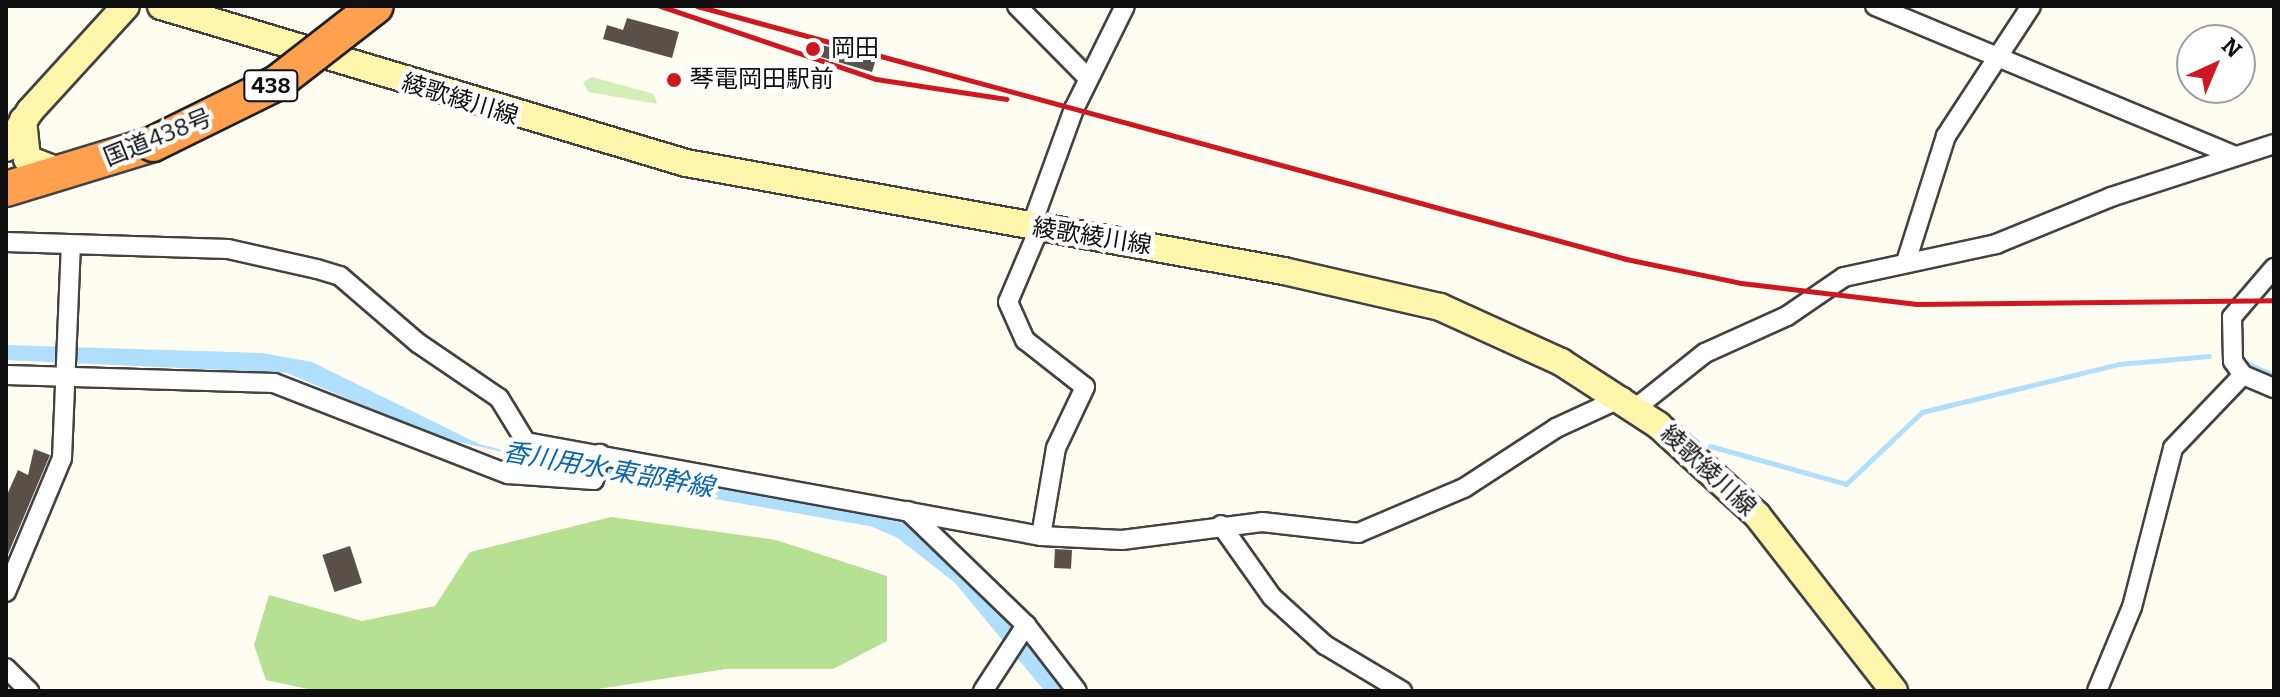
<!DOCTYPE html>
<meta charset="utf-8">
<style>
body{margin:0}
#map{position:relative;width:2280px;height:697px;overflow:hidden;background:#fffcf1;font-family:Bitter,"Noto Sans JP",serif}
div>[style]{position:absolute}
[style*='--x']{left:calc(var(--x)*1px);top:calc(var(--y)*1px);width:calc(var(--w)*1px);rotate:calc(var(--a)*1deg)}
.green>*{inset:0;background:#d3eeb6}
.forest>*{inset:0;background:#b6e193}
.water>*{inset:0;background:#b0dffc}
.stream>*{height:5px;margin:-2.5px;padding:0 2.5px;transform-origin:2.5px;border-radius:2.5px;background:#b0dffc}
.canal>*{height:18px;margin:-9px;padding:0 9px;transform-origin:9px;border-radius:9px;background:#b0dffc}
.building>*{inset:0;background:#59504a;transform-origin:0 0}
.roads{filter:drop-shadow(2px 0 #424242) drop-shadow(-2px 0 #424242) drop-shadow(0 2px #424242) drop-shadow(0 -2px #424242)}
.street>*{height:18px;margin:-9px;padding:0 9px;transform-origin:9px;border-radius:9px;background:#fff}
.secondary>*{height:26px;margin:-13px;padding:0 13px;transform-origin:13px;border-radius:13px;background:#fff6ac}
.highway>*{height:34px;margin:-17px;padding:0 17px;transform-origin:17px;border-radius:17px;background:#ffa04f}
.rail>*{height:5px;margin:-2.5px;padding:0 2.5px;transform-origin:2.5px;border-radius:2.5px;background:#ce1820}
.bridges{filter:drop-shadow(2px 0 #202020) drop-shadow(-2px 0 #202020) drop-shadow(0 2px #202020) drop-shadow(0 -2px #202020)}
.highway-bridge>*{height:34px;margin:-17px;padding:0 17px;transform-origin:17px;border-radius:17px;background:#ffa04f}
.dots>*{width:22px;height:22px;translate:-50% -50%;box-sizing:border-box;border:4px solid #fff;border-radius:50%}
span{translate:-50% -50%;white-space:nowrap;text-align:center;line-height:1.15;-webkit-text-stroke:8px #fff;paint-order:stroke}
.shield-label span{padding:2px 6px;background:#fff;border:2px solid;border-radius:6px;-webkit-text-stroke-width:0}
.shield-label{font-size:22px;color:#0f0f0f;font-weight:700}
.poi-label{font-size:24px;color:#0f0f0f}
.left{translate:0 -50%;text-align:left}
.street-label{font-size:24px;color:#0f0f0f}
.water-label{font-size:26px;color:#0a66ae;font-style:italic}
.frame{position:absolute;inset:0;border:8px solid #0f0f0f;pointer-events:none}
.north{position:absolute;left:2176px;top:24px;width:80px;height:80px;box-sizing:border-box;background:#fff;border:2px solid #9f9f9f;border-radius:50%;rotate:44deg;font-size:22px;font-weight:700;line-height:32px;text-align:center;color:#0f0f0f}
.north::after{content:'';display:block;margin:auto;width:28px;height:36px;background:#ce1820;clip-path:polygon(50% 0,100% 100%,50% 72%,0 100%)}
</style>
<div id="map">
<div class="green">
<i style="clip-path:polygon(592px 77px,654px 94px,657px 104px,588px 92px,583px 82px)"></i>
</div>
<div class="forest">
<i style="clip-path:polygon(611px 517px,776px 540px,887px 576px,887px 641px,833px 669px,726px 669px,585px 691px,317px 691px,266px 680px,254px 645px,269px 595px,362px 621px,435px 606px,470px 552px)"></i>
</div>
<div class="water">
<i style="clip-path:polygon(6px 345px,262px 353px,312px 362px,479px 444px,584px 470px,440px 438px,287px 373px,6px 360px)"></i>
</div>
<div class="stream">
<i style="--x:2242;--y:361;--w:35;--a:24"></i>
<i style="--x:1710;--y:446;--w:141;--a:15.6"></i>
<i style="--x:1846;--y:484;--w:105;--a:-43.5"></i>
<i style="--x:1922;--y:412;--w:203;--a:-13.7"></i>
<i style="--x:2119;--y:364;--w:90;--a:-5.1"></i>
</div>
<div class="canal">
<i style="--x:561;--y:463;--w:316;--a:9.9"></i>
<i style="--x:872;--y:517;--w:33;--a:23"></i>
<i style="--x:902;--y:530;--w:75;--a:37.9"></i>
<i style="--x:961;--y:576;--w:149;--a:50.4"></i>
</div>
<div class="building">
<i style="clip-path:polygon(627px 18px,679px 32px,672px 58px,603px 39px,607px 25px,623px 30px)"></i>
<i style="clip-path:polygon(814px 43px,876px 59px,872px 72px,811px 54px)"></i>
<i style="clip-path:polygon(34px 449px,50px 455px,6px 559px,6px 497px,18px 470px,28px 475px)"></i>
<i style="left:350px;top:546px;width:39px;height:29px;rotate:72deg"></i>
<i style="left:1055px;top:549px;width:17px;height:19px;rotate:3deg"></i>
</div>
<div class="roads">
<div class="street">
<i style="--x:1017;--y:6;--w:101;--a:45.4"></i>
<i style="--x:1875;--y:6;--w:390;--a:22.6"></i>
<i style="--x:1031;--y:227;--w:126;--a:-70"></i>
<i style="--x:1074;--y:109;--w:115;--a:-63.7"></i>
<i style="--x:1039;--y:229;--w:79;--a:113"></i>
<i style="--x:1008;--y:302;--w:42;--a:65.9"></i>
<i style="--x:1025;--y:340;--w:76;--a:38.1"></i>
<i style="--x:1085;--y:387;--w:68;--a:115.4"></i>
<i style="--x:1056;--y:448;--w:89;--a:99.7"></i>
<i style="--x:6;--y:242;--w:222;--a:1.8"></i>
<i style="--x:228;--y:249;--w:91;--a:12.7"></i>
<i style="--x:317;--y:269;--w:24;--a:17"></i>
<i style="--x:340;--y:276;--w:103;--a:40.7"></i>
<i style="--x:418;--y:343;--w:98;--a:34.2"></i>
<i style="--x:499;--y:398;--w:52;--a:58.5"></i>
<i style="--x:526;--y:442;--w:524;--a:10.34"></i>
<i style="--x:1041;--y:536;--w:81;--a:2.8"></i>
<i style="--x:1122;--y:540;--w:141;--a:-7.3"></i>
<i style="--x:1262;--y:522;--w:97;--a:6.5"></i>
<i style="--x:1358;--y:533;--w:115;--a:-23"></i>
<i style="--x:1464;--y:488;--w:110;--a:-33.1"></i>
<i style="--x:1556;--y:428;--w:74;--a:-24.8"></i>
<i style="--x:1906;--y:262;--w:132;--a:-72.4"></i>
<i style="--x:1946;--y:136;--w:155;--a:-56.8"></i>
<i style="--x:6;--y:375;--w:268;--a:1.7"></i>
<i style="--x:274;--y:383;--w:251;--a:21.3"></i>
<i style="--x:508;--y:474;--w:86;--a:4"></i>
<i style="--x:594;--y:480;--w:27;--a:-77"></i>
<i style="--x:2243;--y:375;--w:17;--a:-126"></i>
<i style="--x:2233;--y:361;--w:44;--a:-91.3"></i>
<i style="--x:2232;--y:317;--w:65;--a:-49.4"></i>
<i style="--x:1637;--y:407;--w:87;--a:-38.5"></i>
<i style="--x:1705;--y:353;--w:90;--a:-24.3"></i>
<i style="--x:1787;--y:316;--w:69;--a:-34.4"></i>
<i style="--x:1844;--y:277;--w:156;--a:-12.2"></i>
<i style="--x:1996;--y:244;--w:124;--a:-22.2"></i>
<i style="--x:2111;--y:197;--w:171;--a:-18"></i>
<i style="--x:908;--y:511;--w:164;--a:44"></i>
<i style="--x:1026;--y:625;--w:83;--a:52.3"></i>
<i style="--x:1221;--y:525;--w:88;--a:54.7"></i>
<i style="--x:1272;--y:597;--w:72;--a:42.2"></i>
<i style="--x:1325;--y:645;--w:90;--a:30.9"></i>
<i style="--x:6;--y:592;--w:145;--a:-67.3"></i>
<i style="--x:62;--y:458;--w:211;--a:-87.6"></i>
<i style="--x:6;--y:668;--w:33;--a:45"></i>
<i style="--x:983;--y:691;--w:79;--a:-56.9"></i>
<i style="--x:2097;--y:691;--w:91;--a:-67.4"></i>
<i style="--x:2132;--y:607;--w:164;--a:-75.5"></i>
<i style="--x:2173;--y:448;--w:101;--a:-46.2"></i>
<i style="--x:2243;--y:375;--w:34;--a:23"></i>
</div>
<div class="secondary">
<i style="--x:161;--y:6;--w:548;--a:16.65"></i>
<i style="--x:686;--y:163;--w:608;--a:10.24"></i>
<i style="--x:1284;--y:271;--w:160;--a:13"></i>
<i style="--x:1440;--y:307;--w:133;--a:24.4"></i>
<i style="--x:1561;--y:362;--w:116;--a:33"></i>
<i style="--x:1658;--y:425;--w:134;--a:42.3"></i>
<i style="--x:1757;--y:515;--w:223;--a:52.1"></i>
<i style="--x:23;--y:120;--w:39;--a:84"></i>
<i style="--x:27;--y:159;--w:36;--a:21"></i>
<i style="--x:6;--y:148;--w:44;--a:-57"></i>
<i style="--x:30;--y:111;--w:142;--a:-47.6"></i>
</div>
<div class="highway">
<i style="--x:6;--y:189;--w:154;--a:-17"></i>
</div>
</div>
<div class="rail">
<i style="--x:660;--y:6;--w:228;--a:18.7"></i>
<i style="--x:876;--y:79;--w:132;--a:8.7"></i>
<i style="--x:697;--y:6;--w:963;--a:15.23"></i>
<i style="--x:1626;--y:259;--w:117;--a:11.8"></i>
<i style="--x:1741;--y:283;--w:177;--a:6.8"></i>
<i style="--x:1917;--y:304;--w:357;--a:-0.6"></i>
</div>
<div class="bridges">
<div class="highway-bridge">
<i style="--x:153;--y:144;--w:138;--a:-26.2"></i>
<i style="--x:277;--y:83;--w:125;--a:-37.9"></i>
</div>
</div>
<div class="dots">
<i style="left:813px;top:49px;background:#ce1820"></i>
<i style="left:674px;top:80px;background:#ce1820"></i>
</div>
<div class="shield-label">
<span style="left:271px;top:86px">438</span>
</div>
<div class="poi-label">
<span class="left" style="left:831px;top:49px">岡田</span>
<span class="left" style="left:690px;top:80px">琴電岡田駅前</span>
</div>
<div class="street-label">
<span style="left:460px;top:100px;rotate:17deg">綾歌綾川線</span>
<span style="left:158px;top:138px;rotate:-22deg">国道438号</span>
<span style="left:1092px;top:237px;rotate:9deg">綾歌綾川線</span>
<span style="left:1708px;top:471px;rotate:43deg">綾歌綾川線</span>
</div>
<div class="water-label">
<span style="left:608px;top:470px;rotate:10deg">香川用水 東部幹線</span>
</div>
<div class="frame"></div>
<div class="north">N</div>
</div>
